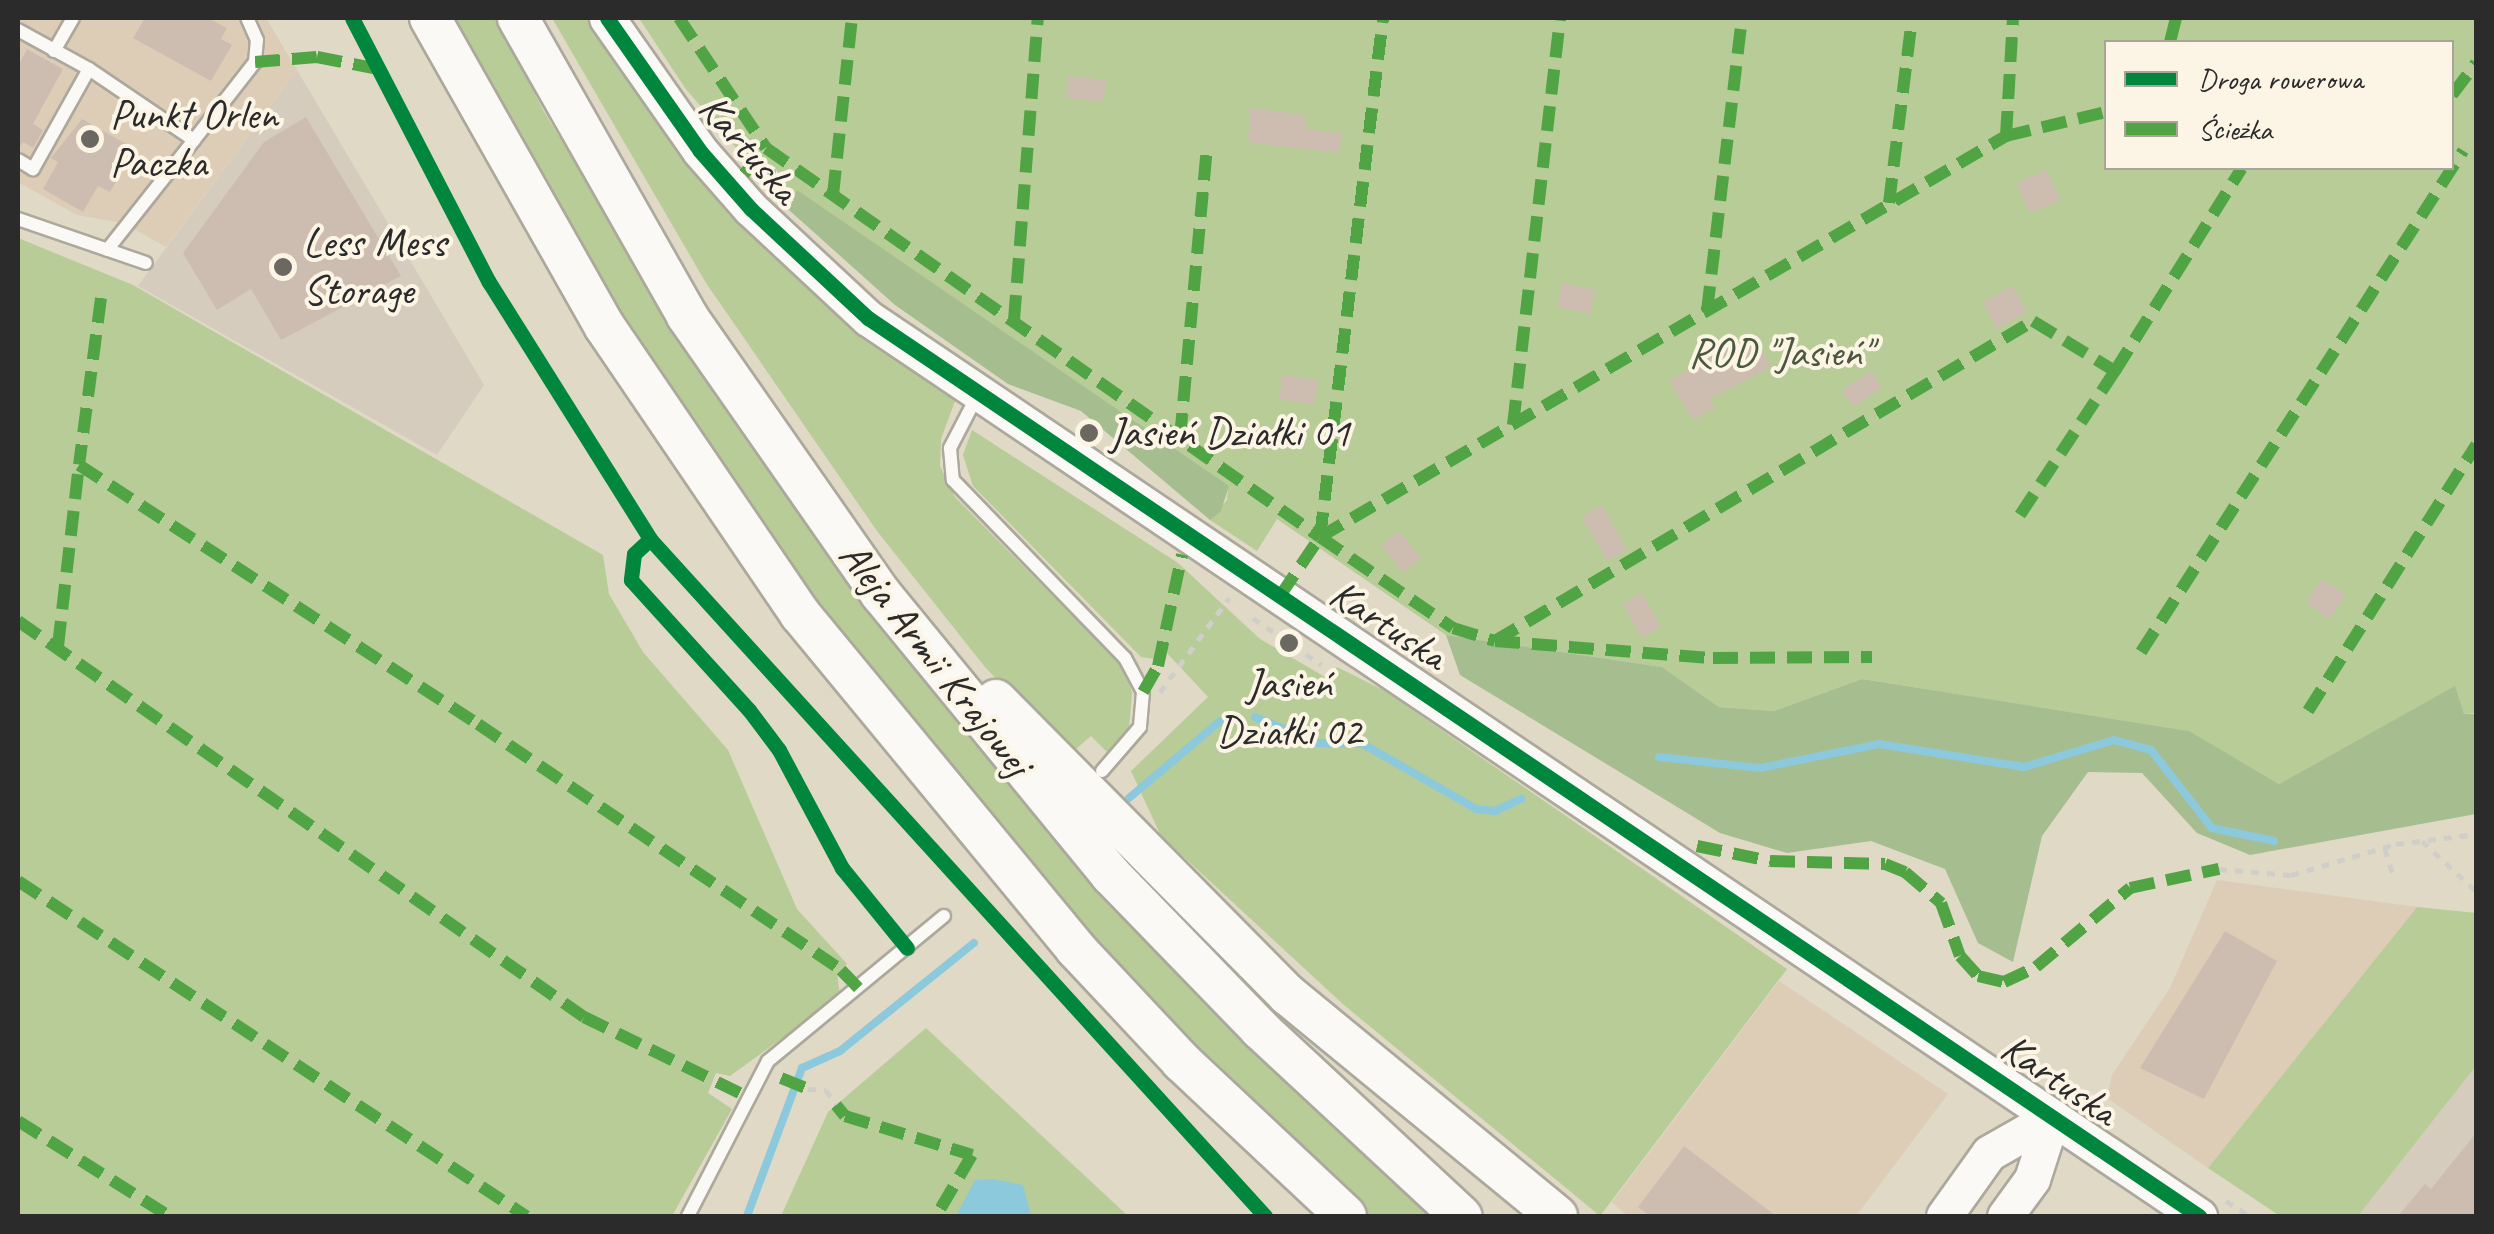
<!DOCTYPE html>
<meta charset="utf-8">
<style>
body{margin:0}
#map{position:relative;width:2494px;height:1234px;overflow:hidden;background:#dfd9c5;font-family:Caveat,sans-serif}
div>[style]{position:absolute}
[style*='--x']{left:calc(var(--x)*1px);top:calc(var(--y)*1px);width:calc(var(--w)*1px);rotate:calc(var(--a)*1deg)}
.built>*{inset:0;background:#ddcdb7}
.industrial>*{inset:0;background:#d5ccbe}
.green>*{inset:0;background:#b7cc96}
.forest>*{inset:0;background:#a6be8f}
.water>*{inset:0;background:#8cc9dc}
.stream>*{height:8px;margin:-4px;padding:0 4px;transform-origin:4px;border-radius:4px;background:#8cc9dc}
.building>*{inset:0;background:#cdbdb1;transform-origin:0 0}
.path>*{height:5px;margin-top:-2.5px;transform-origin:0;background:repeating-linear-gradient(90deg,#d0cec9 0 8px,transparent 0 16px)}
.roads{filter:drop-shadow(2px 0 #aca89c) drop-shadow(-2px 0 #aca89c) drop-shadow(0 2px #aca89c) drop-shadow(0 -2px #aca89c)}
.lane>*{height:12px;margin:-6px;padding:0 6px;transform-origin:6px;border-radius:6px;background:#faf9f6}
.secondary>*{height:35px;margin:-17.5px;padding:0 17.5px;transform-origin:17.5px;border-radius:17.5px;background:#faf9f6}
.primary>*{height:40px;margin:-20px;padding:0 20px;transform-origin:20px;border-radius:20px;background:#faf9f6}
.quiet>*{height:12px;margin-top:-6px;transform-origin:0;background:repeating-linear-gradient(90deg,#51a443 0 25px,transparent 0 37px)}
.cycleway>*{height:15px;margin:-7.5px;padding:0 7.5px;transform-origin:7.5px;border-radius:7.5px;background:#00873e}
.dots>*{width:28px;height:28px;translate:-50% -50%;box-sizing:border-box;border:5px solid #fcf5e5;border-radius:50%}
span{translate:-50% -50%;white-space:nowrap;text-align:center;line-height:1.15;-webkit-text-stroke:8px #fcf5e5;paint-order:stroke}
.poi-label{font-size:42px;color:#2b2b2b}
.left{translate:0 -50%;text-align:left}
.street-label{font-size:42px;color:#2b2b2b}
.park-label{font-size:42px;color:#4b583f}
.frame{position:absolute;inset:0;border:20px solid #2b2b2b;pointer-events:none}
.legend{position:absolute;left:2104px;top:40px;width:350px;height:130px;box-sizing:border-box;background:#fcf5e5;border:2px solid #a8a49b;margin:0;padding:12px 18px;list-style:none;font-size:30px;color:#2b2b2b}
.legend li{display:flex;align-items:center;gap:20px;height:50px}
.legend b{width:50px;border:2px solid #a8a49b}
</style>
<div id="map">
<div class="built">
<i style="clip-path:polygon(18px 18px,266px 18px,297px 70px,166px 247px,123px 223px,77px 215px,18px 182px)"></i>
<i style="clip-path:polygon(2217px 880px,2417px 907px,2208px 1168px,2107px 1098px,2112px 1075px,2170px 988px)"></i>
<i style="clip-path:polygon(1779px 981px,1948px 1094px,1856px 1216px,1628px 1216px,1612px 1202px)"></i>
</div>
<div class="industrial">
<i style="clip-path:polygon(297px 70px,484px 385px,437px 455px,138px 286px)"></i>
<i style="clip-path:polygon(2476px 1066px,2476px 1216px,2358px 1216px)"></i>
</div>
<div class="green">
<i style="clip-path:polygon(453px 18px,497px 18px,543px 110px,674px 327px,815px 530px,1433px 1216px,1368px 1216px,1323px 1175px,1111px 963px,777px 558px,642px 352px)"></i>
<i style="clip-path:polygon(552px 18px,590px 18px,672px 143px,744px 224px,853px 327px,955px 401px,941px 439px,940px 466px,955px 497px,1123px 667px,1132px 692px,1129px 729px,1108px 753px,1091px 736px,1069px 755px,985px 667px,877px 531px,706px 283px)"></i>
<i style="clip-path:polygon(evenodd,639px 18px,2476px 18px,2476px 713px,2464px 714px,2454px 687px,2279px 784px,2188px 731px,1862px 679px,1774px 711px,1719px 707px,1662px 667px,1446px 635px,1277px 519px,1257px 551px,1210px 520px,1227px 500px,1228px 486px,788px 199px,789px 210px,685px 88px,639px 18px,2106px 42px,2452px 42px,2452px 168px,2106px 168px,2106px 42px)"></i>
<i style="clip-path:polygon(18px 238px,133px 285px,603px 555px,609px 594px,643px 652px,728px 750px,797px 909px,847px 964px,837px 973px,840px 996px,730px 1076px,716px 1073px,708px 1093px,732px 1109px,672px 1216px,18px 1216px)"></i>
<i style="clip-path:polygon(972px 430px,1178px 563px,1260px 639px,1330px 680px,1337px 667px,1385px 691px,1787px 969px,1600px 1216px,1344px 1005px,1161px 836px,1131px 771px,1208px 697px,1167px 653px,1161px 660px,1141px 657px,973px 486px,963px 455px)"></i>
<i style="clip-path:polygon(2417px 907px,2476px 913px,2476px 1066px,2358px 1216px,2280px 1216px,2208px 1168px)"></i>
<i style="clip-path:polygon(926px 1028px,1128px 1216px,781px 1216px,828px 1112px)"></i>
</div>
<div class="forest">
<i style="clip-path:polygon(797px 190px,1229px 486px,1221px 511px,1210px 520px,1081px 411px,1008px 384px,895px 305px,789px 210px)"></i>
<i style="clip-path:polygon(1446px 635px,1662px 667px,1719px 707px,1774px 711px,1862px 679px,2189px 731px,2279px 784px,2455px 686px,2464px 714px,2476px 714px,2476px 814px,2250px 855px,2197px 833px,2142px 773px,2088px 772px,2042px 836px,2013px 962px,1978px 943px,1945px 869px,1871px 841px,1787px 853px,1720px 833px,1460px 675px)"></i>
</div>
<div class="water">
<i style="clip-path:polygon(993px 1179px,1023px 1185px,1031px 1216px,956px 1216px,975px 1180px)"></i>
</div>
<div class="stream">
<i style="--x:1255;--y:717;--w:68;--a:22.4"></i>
<i style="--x:1318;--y:743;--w:45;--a:1.3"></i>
<i style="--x:1363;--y:744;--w:130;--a:29.9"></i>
<i style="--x:1476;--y:809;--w:19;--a:6"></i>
<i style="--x:1495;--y:811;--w:29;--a:-25"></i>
<i style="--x:1659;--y:757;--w:102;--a:6.2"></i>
<i style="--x:1760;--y:768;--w:121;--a:-11.4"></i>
<i style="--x:1879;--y:744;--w:147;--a:9"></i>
<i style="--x:2024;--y:767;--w:94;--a:-16.7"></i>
<i style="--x:2114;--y:740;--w:38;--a:15"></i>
<i style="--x:2151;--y:750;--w:99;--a:52"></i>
<i style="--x:2212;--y:828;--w:63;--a:11.8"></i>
<i style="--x:1129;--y:798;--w:119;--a:-40.2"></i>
<i style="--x:747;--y:1216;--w:158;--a:-69.6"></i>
<i style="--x:802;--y:1068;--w:42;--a:-24.1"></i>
<i style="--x:840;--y:1051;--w:172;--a:-38.9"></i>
</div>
<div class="building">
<i style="clip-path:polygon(145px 18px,208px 18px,227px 28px,221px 39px,232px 45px,211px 81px,133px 38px)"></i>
<i style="clip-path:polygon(27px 49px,63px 69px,33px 124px,43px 130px,33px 148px,23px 142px,18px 150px,18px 66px)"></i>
<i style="left:1068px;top:76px;width:38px;height:22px;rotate:6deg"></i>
<i style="clip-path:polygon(1250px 108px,1306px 115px,1306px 129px,1342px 133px,1339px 153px,1248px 142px)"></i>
<i style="clip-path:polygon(306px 117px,401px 276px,281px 340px,251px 289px,217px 310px,183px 253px,264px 142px)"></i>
<i style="clip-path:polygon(82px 119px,135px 149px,110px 192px,98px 186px,83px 212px,43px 189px,58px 162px,51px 158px)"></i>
<i style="left:2047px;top:170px;width:33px;height:33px;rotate:67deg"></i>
<i style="left:1562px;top:283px;width:34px;height:24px;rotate:12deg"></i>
<i style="left:2013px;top:286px;width:30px;height:34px;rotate:63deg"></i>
<i style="clip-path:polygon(1754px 335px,1771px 367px,1710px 399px,1715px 407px,1693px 420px,1669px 380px)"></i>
<i style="left:1871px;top:371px;width:20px;height:35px;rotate:57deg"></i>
<i style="left:1283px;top:374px;width:36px;height:25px;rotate:10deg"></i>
<i style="left:1602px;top:505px;width:51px;height:23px;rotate:61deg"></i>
<i style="left:1399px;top:531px;width:35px;height:23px;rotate:51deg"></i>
<i style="left:2322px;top:579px;width:29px;height:29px;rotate:34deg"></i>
<i style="left:1642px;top:593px;width:39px;height:22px;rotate:61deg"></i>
<i style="clip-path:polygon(2225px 931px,2277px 961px,2204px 1099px,2140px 1068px)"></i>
<i style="clip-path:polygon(2476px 1133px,2476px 1216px,2398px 1216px,2425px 1184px,2431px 1189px)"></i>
<i style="clip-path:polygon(1684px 1146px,1776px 1216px,1650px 1216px,1638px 1207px)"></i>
</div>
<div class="path">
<i style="--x:1253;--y:618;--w:83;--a:34.3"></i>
<i style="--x:1160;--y:692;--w:117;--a:-53.7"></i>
<i style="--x:2422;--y:841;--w:74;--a:42.8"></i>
<i style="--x:2385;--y:849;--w:28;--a:73"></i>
<i style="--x:2219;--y:869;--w:72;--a:4.8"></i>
<i style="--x:2291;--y:875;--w:109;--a:-16.4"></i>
<i style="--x:2396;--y:844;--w:81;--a:-7.1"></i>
<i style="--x:808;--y:1089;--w:18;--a:3"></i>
<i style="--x:826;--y:1090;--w:18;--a:56"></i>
<i style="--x:2226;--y:1201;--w:28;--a:32"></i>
</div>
<div class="roads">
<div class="lane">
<i style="--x:18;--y:30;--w:81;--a:28.8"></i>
<i style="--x:89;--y:69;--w:115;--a:119.2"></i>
<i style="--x:33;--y:169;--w:17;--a:-149"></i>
<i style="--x:54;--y:51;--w:38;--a:-60"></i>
<i style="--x:89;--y:69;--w:127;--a:34.1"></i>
<i style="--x:194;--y:140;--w:140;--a:128.3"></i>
<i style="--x:194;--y:140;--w:99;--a:-52"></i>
<i style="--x:255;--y:62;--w:22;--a:-85"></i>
<i style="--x:257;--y:40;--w:24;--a:-114"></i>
<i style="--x:18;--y:219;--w:135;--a:19"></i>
<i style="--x:977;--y:396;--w:59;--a:117.4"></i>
<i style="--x:950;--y:448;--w:32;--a:85"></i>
<i style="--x:953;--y:480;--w:248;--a:46"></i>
<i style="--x:1125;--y:658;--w:38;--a:62"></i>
<i style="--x:1143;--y:692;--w:35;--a:95"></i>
<i style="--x:1140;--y:727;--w:58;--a:130.8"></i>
<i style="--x:688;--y:1216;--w:174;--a:-62.7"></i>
<i style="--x:768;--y:1061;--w:228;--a:-39.5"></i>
</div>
<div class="secondary">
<i style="--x:607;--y:18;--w:162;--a:55"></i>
<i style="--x:700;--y:151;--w:77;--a:48.7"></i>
<i style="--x:751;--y:209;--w:160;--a:43"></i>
<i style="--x:868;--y:318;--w:1606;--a:34.01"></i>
<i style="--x:1944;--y:1216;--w:77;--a:-54.5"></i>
<i style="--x:1989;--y:1153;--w:73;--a:-29.7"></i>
<i style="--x:2005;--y:1216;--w:46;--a:-53.9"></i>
<i style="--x:2032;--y:1179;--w:65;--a:-72.1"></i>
</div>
<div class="primary">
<i style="--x:430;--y:18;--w:355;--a:60.5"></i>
<i style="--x:605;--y:327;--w:347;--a:55.8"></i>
<i style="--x:800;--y:614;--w:434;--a:50.5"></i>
<i style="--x:1076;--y:949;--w:154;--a:46.8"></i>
<i style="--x:1181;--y:1061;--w:226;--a:43.2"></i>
<i style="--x:518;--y:18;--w:343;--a:60.4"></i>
<i style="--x:687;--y:316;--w:339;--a:55.1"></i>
<i style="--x:881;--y:594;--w:363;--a:50.7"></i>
<i style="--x:1111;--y:875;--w:214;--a:45.9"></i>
<i style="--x:1260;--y:1029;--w:275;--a:42.9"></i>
<i style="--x:996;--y:700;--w:415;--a:45.3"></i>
<i style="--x:1288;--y:995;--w:348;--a:39.4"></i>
</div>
</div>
<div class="quiet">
<i style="--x:679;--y:18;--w:156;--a:56.2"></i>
<i style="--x:766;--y:148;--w:677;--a:35.08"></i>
<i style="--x:1320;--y:537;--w:523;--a:-83.08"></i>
<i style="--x:2170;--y:42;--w:25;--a:-76"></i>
<i style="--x:255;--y:62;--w:62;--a:-4.6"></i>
<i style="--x:317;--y:57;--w:63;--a:11"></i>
<i style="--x:2452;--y:95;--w:40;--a:-53"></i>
<i style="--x:2006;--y:136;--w:118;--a:-86.6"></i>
<i style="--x:744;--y:174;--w:34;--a:-50"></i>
<i style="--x:833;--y:195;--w:178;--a:-83.9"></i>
<i style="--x:1889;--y:203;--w:186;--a:-82.9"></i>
<i style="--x:101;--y:298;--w:168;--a:97.5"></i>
<i style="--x:79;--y:465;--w:476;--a:33"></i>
<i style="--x:478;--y:724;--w:439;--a:34.1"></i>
<i style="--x:841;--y:970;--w:28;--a:46"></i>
<i style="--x:1707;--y:311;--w:295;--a:-83.2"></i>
<i style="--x:1014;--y:320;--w:303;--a:-85.5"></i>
<i style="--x:1513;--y:425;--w:410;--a:-83.4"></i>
<i style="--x:1180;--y:438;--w:291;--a:-84.7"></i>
<i style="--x:2020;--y:515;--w:173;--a:-56.6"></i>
<i style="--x:1320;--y:537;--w:161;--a:34.4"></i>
<i style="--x:1453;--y:628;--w:44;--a:17.2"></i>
<i style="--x:1495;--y:641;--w:626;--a:-30.74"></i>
<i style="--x:2033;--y:321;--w:96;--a:31.4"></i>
<i style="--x:2115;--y:371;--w:239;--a:-58"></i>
<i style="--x:1280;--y:596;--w:71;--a:-55.9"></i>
<i style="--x:1320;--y:537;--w:795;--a:-30.31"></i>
<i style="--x:2006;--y:136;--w:103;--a:-13.5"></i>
<i style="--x:18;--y:621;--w:691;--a:34.98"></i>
<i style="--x:584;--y:1017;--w:182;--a:26"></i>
<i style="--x:1495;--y:641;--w:219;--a:4.5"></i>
<i style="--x:1713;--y:658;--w:159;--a:-0.4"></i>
<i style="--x:58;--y:646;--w:182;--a:-83.4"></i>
<i style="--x:2141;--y:652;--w:596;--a:-57.27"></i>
<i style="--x:1143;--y:692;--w:30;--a:-60"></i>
<i style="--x:1158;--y:666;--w:114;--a:-77.8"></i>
<i style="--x:2308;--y:711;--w:315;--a:-57.7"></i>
<i style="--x:1697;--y:846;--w:75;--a:11.6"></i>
<i style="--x:1770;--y:861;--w:115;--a:1.5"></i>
<i style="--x:1885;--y:864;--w:22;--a:22"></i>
<i style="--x:1905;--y:872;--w:48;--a:40.7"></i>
<i style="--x:1941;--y:903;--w:56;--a:70.3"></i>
<i style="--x:1960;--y:956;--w:27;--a:48"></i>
<i style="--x:1978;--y:976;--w:27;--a:13"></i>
<i style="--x:2004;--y:982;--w:35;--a:-25"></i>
<i style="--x:2036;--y:967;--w:123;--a:-40"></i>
<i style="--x:2130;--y:888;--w:91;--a:-12.1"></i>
<i style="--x:18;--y:881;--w:609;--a:33.4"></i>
<i style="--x:781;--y:1078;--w:29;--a:22"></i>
<i style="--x:836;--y:1105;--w:14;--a:51"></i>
<i style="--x:845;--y:1116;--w:133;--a:17.1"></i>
<i style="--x:972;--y:1155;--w:71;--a:120.5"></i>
<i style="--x:18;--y:1121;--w:178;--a:32.2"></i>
</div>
<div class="cycleway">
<i style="--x:352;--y:18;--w:297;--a:62.6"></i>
<i style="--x:489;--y:282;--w:303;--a:57.9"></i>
<i style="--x:650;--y:539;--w:915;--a:47.75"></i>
<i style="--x:607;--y:18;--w:162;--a:55"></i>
<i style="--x:700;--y:151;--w:77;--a:48.7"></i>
<i style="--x:751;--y:209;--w:160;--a:43"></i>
<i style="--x:868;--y:318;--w:1606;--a:34.01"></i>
<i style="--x:650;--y:539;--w:22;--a:137"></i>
<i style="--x:634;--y:554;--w:26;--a:97"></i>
<i style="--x:631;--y:580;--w:176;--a:47.8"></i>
<i style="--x:749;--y:710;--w:50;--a:53.1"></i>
<i style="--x:779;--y:750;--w:134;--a:61.9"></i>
<i style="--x:842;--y:868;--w:103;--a:50.9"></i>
</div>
<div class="dots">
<i style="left:90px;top:139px;background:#6a6861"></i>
<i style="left:283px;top:267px;background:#6a6861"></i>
<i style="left:1089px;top:433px;background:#6a6861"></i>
<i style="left:1289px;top:643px;background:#6a6861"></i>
</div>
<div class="poi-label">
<span class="left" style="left:110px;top:139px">Punkt Orlen<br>Paczka</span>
<span class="left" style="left:303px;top:267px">Less Mess<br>Storage</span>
<span class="left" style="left:1109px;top:433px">Jasień Działki 01</span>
<span style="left:1289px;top:708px">Jasień<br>Działki 02</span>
</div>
<div class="street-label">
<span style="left:749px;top:149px;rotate:49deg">Kartuska</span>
<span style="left:1388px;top:625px;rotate:33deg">Kartuska</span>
<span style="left:935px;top:659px;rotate:52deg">Aleja Armii Krajowej</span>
<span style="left:2059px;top:1080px;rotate:34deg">Kartuska</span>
</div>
<div class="park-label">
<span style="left:1780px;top:353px">ROD "Jasień"</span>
</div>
<div class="frame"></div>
<ul class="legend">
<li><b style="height:12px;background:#00873e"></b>Droga rowerowa</li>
<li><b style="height:12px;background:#51a443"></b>Ścieżka</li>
</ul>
</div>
